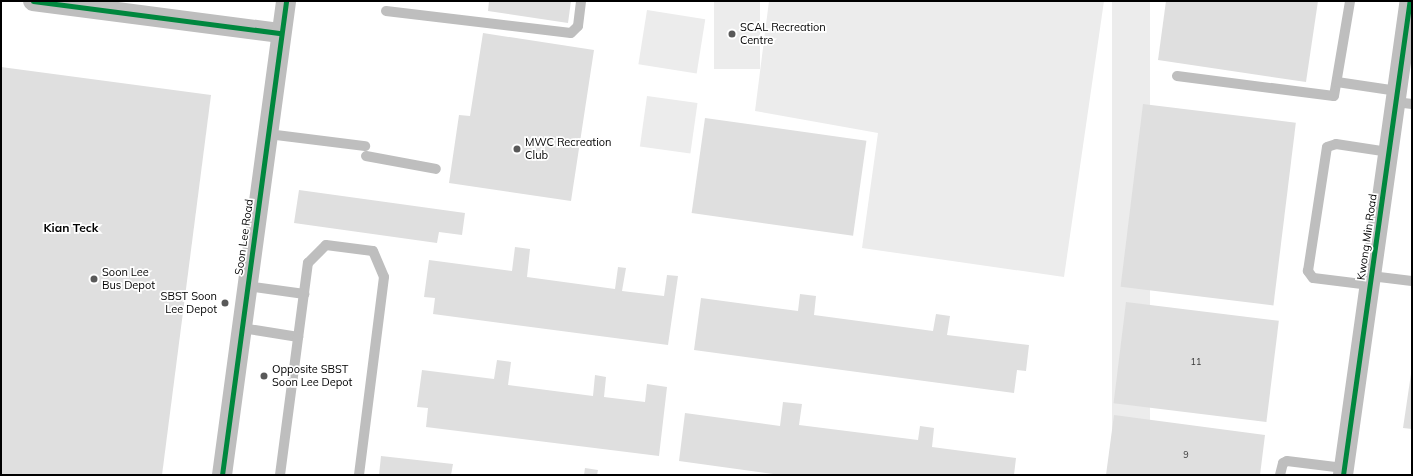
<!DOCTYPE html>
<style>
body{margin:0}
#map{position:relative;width:1413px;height:476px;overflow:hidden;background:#fff;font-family:Mulish,sans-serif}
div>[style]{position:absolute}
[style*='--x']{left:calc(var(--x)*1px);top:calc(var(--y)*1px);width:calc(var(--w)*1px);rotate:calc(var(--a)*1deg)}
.green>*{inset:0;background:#ececec;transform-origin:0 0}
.building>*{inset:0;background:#dfdfdf;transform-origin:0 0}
.service>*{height:10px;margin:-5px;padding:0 5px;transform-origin:5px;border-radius:5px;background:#bebebe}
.minor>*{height:20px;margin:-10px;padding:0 10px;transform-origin:10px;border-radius:10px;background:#bebebe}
.cycleway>*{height:5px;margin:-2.5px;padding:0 2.5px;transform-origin:2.5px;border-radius:2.5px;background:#00873e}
.dots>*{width:11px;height:11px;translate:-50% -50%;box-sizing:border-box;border:2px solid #fff;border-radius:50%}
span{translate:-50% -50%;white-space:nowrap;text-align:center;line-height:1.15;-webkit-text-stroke:3.5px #fff;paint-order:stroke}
.number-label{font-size:9px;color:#383838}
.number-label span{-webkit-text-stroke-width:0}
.poi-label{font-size:11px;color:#000}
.left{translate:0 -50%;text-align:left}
.right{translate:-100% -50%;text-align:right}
.street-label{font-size:11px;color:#000}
.neighbourhood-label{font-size:12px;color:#000;font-weight:700}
.frame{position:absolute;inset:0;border:2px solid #000;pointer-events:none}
</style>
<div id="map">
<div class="green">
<i style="left:714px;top:1px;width:46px;height:68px"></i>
<i style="clip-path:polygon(769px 1px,1104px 1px,1064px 277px,862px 248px,878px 133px,755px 111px)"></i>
<i style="left:1112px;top:1px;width:38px;height:479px"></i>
<i style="left:647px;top:10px;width:59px;height:55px;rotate:9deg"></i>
<i style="left:647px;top:96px;width:51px;height:51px;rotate:8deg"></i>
</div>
<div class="building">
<i style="clip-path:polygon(489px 1px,571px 1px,568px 23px,488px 11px)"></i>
<i style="clip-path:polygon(1166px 1px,1318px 1px,1306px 82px,1158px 60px)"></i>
<i style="clip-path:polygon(483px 33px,594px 50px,571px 201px,449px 183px,459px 115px,470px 116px)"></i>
<i style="clip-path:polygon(1px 67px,211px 95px,162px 475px,1px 475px)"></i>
<i style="left:1143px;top:104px;width:154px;height:184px;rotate:7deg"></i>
<i style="left:705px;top:118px;width:163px;height:96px;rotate:8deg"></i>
<i style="clip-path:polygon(299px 190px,465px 213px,462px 235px,439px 232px,437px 243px,294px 223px)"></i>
<i style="clip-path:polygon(515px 247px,530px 249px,527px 277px,615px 289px,618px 267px,626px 268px,622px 291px,664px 296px,667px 275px,678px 276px,668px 345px,433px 314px,435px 298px,424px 297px,429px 260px,512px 271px)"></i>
<i style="clip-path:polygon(800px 294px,816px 296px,814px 315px,933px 331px,936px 314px,950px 316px,947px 335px,1029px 345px,1026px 371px,1017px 370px,1014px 393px,694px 350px,701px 298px,798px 311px)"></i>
<i style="left:1126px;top:302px;width:154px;height:102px;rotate:7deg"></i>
<i style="clip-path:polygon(497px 360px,511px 362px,508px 385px,593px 396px,595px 375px,606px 377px,604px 397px,645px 402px,647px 384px,667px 387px,659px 456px,426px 427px,428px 408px,417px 407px,422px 370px,494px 379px)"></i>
<i style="clip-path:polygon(1411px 374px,1412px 374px,1412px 429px,1403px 428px)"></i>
<i style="clip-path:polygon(783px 402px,802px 404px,799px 425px,918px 440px,920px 426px,934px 428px,932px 447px,1016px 458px,1014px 475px,781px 475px,679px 461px,685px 413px,780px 426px)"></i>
<i style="clip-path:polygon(1114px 415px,1265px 435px,1260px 475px,1106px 475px)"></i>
<i style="clip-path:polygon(381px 456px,453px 464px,451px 475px,379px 475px)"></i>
<i style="clip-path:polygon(585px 468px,598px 470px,597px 475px,584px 475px)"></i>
</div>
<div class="service">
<i style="--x:386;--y:11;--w:186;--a:6.8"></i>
<i style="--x:571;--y:33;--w:10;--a:-45"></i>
<i style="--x:578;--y:26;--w:25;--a:-83"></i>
<i style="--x:1177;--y:76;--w:158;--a:7.3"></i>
<i style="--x:1334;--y:96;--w:96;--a:-80.4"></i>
<i style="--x:1337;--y:82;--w:61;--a:8.5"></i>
<i style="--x:1396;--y:102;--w:16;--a:7"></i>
<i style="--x:268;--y:134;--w:98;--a:7.1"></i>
<i style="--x:366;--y:156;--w:71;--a:10.5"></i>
<i style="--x:1371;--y:276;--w:41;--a:7"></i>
<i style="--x:1370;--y:285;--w:57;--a:-173"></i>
<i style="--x:1313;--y:278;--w:9;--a:-126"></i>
<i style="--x:1308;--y:271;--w:125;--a:-81.3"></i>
<i style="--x:1327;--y:147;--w:9;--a:-18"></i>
<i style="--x:1336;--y:144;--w:54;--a:8.6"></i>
<i style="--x:247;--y:286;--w:58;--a:8"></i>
<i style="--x:242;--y:328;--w:57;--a:9.1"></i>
<i style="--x:280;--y:475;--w:214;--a:-82.5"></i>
<i style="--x:308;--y:263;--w:25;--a:-45"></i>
<i style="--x:326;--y:245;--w:47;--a:7.3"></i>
<i style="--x:373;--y:251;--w:28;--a:67"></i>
<i style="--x:384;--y:277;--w:200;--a:97.2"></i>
<i style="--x:1280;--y:475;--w:12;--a:-76"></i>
<i style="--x:1283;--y:463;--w:4;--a:-27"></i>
<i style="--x:1287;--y:461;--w:57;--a:7"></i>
</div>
<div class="minor">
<i style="--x:33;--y:1;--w:250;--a:7.4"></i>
<i style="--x:222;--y:475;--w:478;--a:-82.3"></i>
<i style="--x:1343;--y:475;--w:479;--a:-82"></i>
</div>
<div class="cycleway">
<i style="--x:33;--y:1;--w:250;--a:7.4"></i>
<i style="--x:222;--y:475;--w:478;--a:-82.3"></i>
<i style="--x:1343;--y:475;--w:479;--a:-82"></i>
</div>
<div class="dots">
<i style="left:732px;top:34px;background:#595959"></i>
<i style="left:517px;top:149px;background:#595959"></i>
<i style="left:94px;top:279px;background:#595959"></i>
<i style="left:225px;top:303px;background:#595959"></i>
<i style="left:264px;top:376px;background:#595959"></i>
</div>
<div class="number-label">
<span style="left:1196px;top:362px">11</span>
<span style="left:1186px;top:455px">9</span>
</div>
<div class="poi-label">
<span class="left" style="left:740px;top:34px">SCAL Recreation<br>Centre</span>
<span class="left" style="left:525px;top:149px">MWC Recreation<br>Club</span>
<span class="left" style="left:102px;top:279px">Soon Lee<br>Bus Depot</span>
<span class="right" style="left:217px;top:303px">SBST Soon<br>Lee Depot</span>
<span class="left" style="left:272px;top:376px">Opposite SBST<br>Soon Lee Depot</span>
</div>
<div class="street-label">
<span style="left:244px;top:237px;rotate:-82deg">Soon Lee Road</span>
<span style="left:1367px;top:237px;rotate:-82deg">Kwong Min Road</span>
</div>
<div class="neighbourhood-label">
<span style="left:71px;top:228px">Kian Teck</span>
</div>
<div class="frame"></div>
</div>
